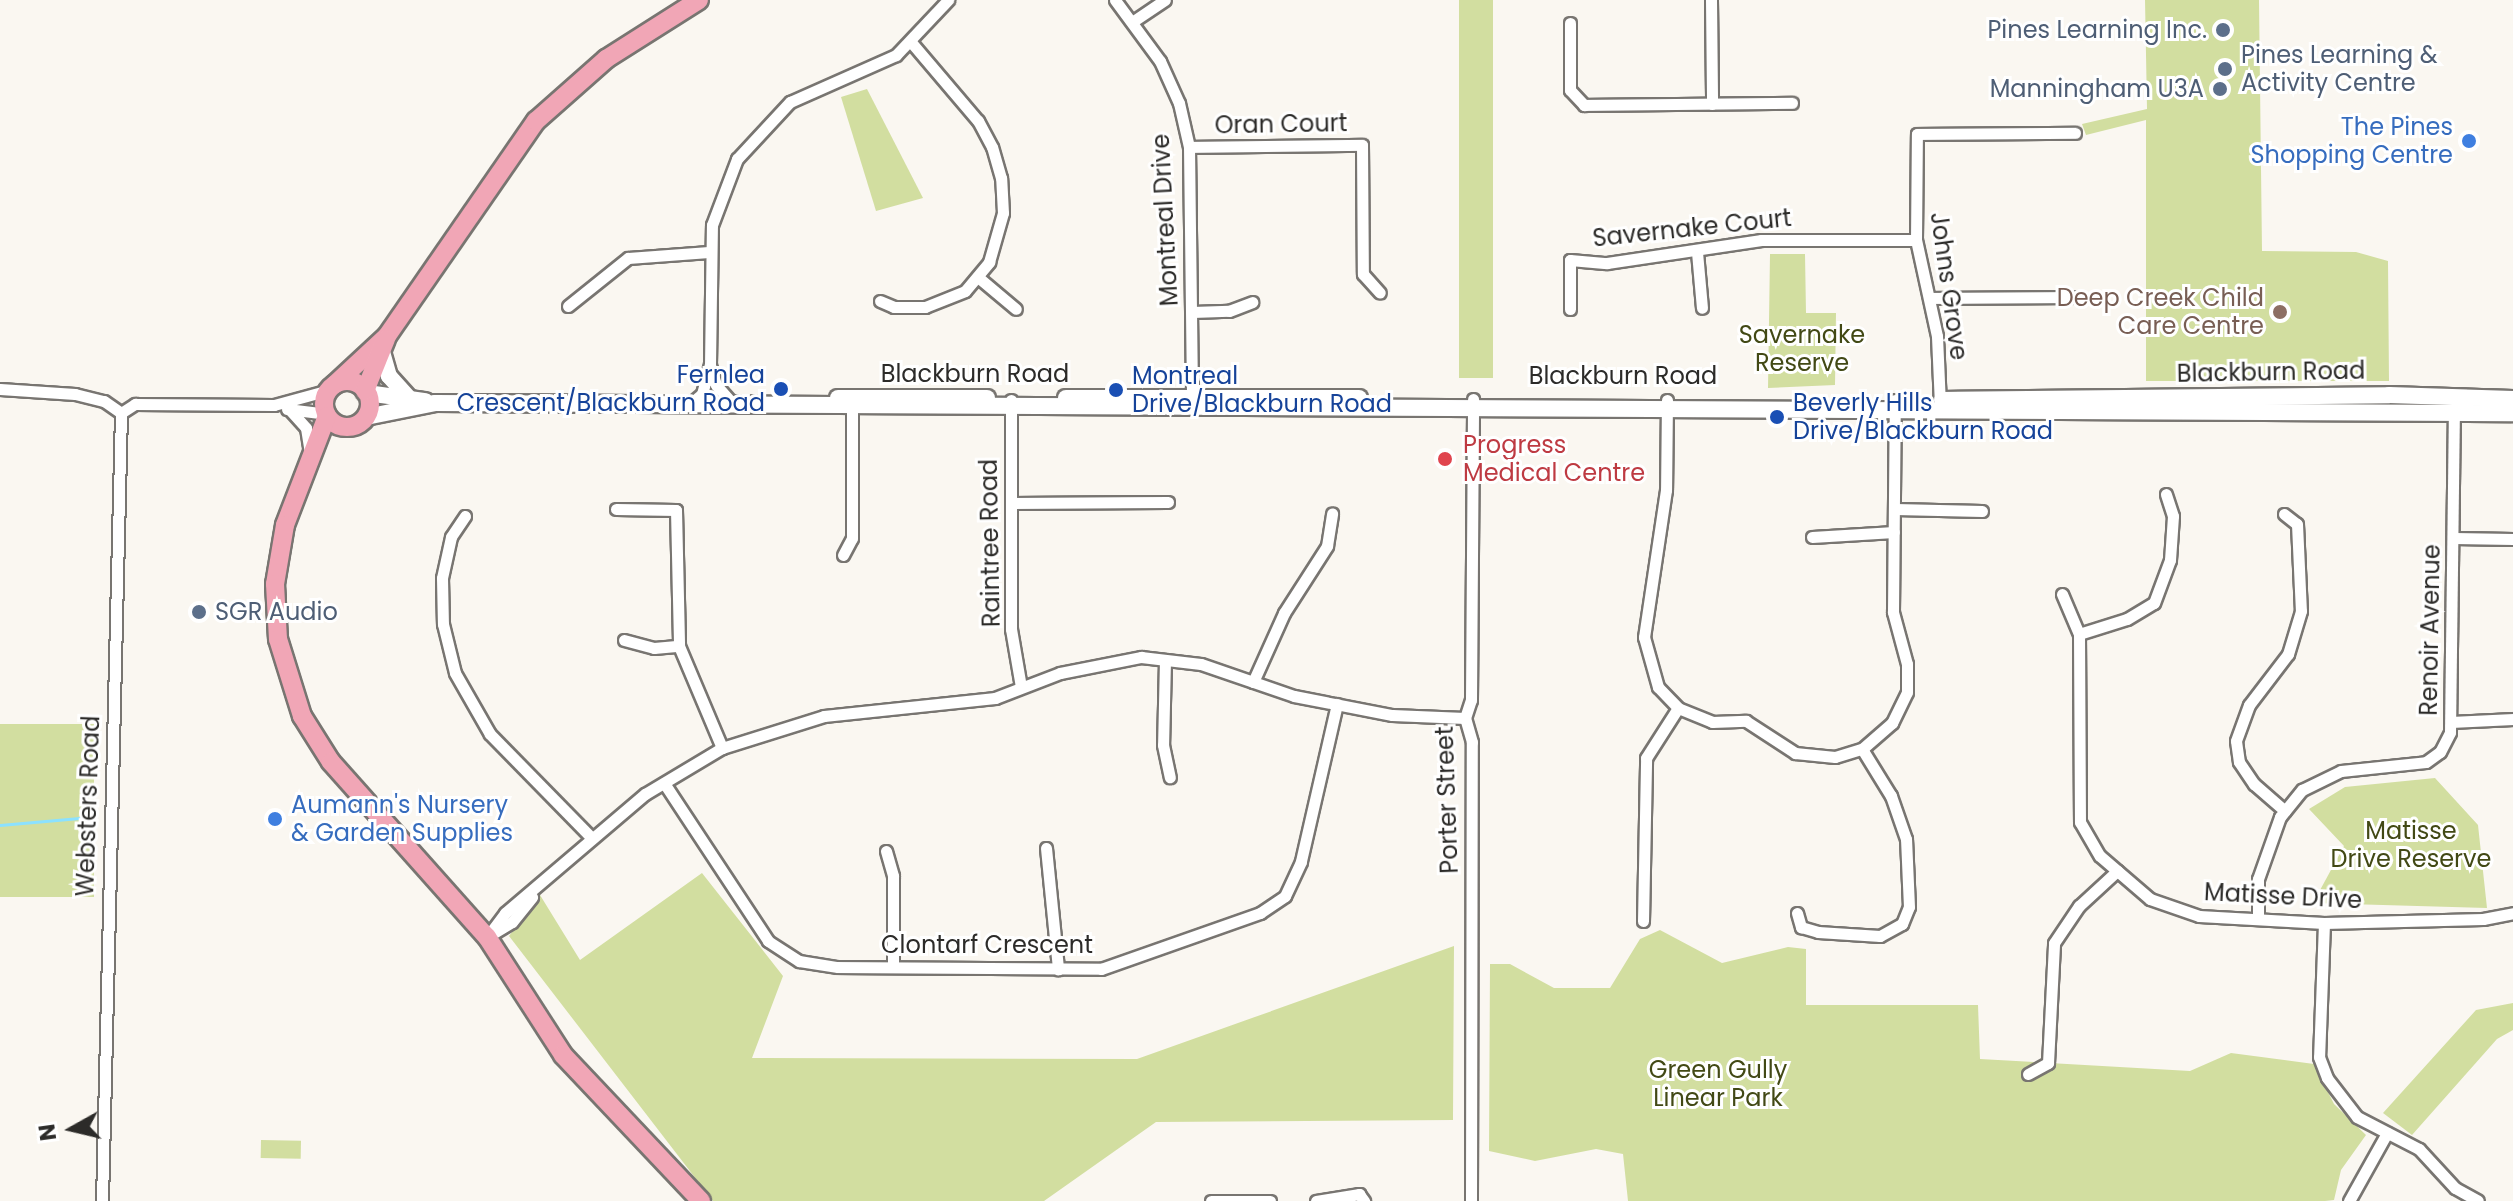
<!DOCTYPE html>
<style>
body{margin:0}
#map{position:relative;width:2513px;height:1201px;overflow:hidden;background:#faf7f1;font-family:Poppins,sans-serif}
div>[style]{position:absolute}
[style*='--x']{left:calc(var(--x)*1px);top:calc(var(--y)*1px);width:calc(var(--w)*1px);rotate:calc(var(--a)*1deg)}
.green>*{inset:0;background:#d2dea0;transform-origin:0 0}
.stream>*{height:3px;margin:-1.5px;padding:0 1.5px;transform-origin:1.5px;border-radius:1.5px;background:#8be1ff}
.roads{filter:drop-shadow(2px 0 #787571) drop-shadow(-2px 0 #787571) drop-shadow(0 2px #787571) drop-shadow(0 -2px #787571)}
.minor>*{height:11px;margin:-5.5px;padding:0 5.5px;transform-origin:5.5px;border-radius:5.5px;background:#fff}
.secondary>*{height:16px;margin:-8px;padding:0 8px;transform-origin:8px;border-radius:8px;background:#fff}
.primary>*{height:18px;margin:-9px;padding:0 9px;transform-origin:9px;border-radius:9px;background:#f1a6b6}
.primary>.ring{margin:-9px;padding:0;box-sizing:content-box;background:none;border:18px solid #f1a6b6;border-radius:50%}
.dots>*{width:22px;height:22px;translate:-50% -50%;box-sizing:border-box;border:4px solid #fff;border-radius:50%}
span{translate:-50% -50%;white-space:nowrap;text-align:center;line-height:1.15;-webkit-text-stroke:6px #fff;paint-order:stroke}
.service-label{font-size:24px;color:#4e5e75}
.right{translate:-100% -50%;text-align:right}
.left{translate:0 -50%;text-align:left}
.street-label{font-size:24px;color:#2c2b29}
.shop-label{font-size:24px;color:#366cbe}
.education-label{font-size:24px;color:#785e54}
.park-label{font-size:24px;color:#424915}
.transit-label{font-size:24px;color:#164399}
.health-label{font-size:24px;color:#be3a42}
.north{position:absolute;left:32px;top:1089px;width:80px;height:80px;-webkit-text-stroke:6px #fff;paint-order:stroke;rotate:262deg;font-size:22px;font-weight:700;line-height:32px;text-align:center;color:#2c2b29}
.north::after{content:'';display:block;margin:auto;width:28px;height:36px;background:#2c2b29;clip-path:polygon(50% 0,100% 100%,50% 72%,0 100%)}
</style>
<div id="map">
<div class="green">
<i style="left:1459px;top:0;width:34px;height:378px"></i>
<i style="clip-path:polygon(2145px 0,2259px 0,2262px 251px,2356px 252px,2388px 261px,2389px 381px,2146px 381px,2146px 120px,2086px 135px,2082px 124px,2147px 109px)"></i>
<i style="clip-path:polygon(867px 89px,923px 198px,876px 211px,841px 97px)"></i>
<i style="clip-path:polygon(1770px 254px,1805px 254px,1806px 313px,1836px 313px,1835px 385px,1768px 388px)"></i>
<i style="left:94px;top:724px;width:173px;height:95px;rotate:90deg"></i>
<i style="clip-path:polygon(2435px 778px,2478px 825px,2487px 908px,2313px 903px,2344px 846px,2309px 809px,2345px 787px)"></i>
<i style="clip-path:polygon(702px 873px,783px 976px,752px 1058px,1137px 1059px,1454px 946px,1453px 1120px,1156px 1122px,1044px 1201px,713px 1201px,509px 936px,540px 895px,580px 960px)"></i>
<i style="clip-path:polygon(1660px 930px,1722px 963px,1788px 947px,1806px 949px,1806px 1005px,1978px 1005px,1980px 1059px,2190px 1071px,2231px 1053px,2314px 1064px,2334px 1104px,2366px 1135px,2341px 1170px,2334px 1200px,2325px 1201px,1628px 1201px,1623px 1154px,1596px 1149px,1535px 1161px,1489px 1151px,1490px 964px,1510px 964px,1554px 988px,1610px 988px,1640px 939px)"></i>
<i style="clip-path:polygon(2513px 1003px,2513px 1030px,2497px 1039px,2412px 1135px,2383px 1113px,2476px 1010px)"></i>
<i style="left:261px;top:1140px;width:40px;height:18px;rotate:1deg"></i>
</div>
<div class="stream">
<i style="--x:0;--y:825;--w:91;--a:-5"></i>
</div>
<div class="roads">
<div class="minor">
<i style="--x:1115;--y:0;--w:76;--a:53.6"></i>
<i style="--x:1160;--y:61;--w:46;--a:65.7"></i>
<i style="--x:1179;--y:103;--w:45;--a:77.2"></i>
<i style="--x:1189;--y:147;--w:258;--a:89.3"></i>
<i style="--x:1711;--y:0;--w:104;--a:89.4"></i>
<i style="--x:1135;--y:20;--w:36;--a:-34"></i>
<i style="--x:1570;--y:23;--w:67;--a:90"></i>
<i style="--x:1570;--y:90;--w:21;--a:47"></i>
<i style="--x:1584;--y:105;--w:208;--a:-0.6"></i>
<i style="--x:1189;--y:147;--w:173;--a:-0.7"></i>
<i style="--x:1362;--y:145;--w:129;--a:89.6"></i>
<i style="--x:1363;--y:274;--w:25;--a:48"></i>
<i style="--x:1697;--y:252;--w:56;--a:84.9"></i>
<i style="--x:979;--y:278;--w:48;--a:40"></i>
<i style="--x:1930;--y:298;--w:142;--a:-0.4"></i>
<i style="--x:880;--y:301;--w:15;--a:23"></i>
<i style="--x:894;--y:307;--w:31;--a:0"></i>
<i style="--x:925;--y:307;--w:43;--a:-21.8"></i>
<i style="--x:965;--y:291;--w:38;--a:-50"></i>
<i style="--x:989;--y:262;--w:51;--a:-74.1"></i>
<i style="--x:1003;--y:213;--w:35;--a:-93"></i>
<i style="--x:1001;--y:178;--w:32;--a:-106"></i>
<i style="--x:992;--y:147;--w:30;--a:-118"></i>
<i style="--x:978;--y:121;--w:104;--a:-130.3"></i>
<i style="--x:568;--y:306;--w:77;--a:-38.7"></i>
<i style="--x:628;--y:258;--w:81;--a:-4.2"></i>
<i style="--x:1570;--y:309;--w:49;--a:-90"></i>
<i style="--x:1570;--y:260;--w:37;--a:5"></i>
<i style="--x:1607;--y:263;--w:156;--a:-8.5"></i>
<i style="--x:1761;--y:240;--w:155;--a:0"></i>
<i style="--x:1192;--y:312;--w:37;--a:-2"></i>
<i style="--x:1229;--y:311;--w:25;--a:-21"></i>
<i style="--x:710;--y:365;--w:21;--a:73"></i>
<i style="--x:716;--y:385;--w:25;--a:48"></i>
<i style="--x:0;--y:389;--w:75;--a:3.8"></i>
<i style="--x:75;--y:394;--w:30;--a:14"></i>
<i style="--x:104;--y:401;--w:21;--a:35"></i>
<i style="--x:1011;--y:400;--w:229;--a:90"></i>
<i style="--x:1011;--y:629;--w:59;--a:80.2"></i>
<i style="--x:1667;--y:400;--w:90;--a:90.6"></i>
<i style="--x:1666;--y:490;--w:149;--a:98.5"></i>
<i style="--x:1644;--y:637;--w:52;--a:74.4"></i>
<i style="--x:1658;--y:687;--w:29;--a:46"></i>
<i style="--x:1678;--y:708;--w:37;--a:22"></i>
<i style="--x:1712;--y:722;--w:34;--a:-2"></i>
<i style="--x:1746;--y:721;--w:59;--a:33.1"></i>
<i style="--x:1795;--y:753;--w:40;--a:5.7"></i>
<i style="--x:1835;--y:757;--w:28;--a:-17"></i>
<i style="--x:1862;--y:749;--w:40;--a:-41"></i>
<i style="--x:1892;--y:723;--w:34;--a:-64"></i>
<i style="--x:1907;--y:692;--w:28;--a:-90"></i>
<i style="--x:1907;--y:664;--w:54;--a:-105.1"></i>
<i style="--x:1893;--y:612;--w:212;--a:-89.5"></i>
<i style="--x:690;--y:404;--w:16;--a:-40"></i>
<i style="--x:702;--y:394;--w:30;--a:-75"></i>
<i style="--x:710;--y:365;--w:140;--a:-89.2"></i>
<i style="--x:712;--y:225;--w:71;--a:-69.3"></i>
<i style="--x:737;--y:159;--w:78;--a:-47.1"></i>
<i style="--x:790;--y:102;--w:116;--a:-23.9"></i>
<i style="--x:896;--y:55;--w:76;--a:-46.6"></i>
<i style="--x:1940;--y:405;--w:69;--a:-92.5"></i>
<i style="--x:1937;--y:336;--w:98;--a:-102.3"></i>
<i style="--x:1916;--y:240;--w:106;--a:-89.5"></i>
<i style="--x:1917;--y:134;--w:158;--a:-0.4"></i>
<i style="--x:287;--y:409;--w:39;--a:7"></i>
<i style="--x:290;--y:410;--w:24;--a:48"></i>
<i style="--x:306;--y:428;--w:24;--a:81"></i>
<i style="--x:121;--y:413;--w:17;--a:-33"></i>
<i style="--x:135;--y:404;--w:139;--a:0.4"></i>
<i style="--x:274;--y:405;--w:57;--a:-15.3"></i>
<i style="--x:1012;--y:503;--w:156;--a:-0.4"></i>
<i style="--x:616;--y:509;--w:60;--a:1"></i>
<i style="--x:676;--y:510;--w:136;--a:88.7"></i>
<i style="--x:679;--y:646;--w:111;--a:67.1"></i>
<i style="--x:1895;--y:509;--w:87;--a:1.3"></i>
<i style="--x:2284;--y:514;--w:16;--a:38"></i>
<i style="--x:2297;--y:524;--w:87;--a:87.4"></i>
<i style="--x:2301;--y:611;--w:45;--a:106.8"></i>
<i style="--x:2288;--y:654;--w:64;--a:127.4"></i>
<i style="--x:2249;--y:705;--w:38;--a:110"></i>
<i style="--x:2236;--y:741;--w:21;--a:82"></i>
<i style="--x:2239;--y:762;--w:27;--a:56"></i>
<i style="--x:2254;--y:784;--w:41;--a:41.1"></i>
<i style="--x:465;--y:516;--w:25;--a:124"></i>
<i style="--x:451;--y:537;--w:42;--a:102.4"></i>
<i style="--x:442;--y:578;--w:46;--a:88.8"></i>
<i style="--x:443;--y:624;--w:50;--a:76.2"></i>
<i style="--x:455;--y:673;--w:70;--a:60.2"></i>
<i style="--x:490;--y:734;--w:144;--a:45.6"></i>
<i style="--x:1812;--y:537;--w:82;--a:-3.5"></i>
<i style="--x:2454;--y:538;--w:59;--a:1"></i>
<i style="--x:843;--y:555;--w:19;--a:-62"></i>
<i style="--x:852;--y:538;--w:129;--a:-90"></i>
<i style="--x:2062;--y:594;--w:43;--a:67"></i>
<i style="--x:2079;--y:634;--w:188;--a:89.7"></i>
<i style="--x:2080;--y:822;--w:39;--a:60"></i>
<i style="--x:2100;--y:856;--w:66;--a:40.7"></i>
<i style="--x:2150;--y:899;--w:52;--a:19.1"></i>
<i style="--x:2199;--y:916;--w:125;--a:3.2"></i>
<i style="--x:2324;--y:923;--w:159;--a:-1.4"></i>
<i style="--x:2483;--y:919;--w:31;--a:-11"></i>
<i style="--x:2079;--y:634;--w:50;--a:-17.4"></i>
<i style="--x:2127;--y:619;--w:31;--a:-31"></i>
<i style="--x:2154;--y:603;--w:46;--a:-69.6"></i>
<i style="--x:2170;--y:560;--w:44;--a:-86.1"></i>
<i style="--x:2173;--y:516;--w:23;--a:-108"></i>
<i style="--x:624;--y:640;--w:31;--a:15"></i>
<i style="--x:654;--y:648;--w:25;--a:-5"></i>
<i style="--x:1165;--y:660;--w:85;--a:91.3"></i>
<i style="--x:1163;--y:745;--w:33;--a:78"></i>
<i style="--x:1253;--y:682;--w:76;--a:-65.8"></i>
<i style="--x:1284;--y:613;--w:80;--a:-57.3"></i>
<i style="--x:1327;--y:546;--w:33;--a:-81"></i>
<i style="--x:2451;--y:722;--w:62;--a:-2.8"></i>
<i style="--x:664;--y:783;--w:189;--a:56.6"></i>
<i style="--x:768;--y:941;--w:37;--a:33"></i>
<i style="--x:799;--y:961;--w:39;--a:9"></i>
<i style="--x:838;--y:967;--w:263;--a:0.4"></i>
<i style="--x:1101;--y:969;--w:169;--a:-19.4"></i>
<i style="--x:1260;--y:913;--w:30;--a:-34"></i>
<i style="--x:1285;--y:896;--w:38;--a:-65"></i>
<i style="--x:1301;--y:861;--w:161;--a:-77.1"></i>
<i style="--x:1046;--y:848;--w:122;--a:84.3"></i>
<i style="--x:886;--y:851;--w:26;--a:74"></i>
<i style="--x:893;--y:876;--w:91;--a:90"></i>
<i style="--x:1797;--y:913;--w:15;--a:74"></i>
<i style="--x:1801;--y:927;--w:18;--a:16"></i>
<i style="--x:1818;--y:932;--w:62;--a:3.7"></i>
<i style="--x:1880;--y:936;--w:25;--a:-29"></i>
<i style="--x:1902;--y:924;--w:18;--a:-68"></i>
<i style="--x:1909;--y:907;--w:68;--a:-92.5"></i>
<i style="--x:1906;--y:839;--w:46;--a:-109.2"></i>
<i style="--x:1891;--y:796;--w:55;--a:-121.7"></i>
<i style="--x:2258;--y:919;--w:40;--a:-90"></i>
<i style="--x:2258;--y:879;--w:66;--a:-70.5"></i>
<i style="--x:2280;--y:817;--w:35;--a:-51"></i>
<i style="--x:2302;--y:790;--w:43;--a:-26"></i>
<i style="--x:2341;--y:771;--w:85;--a:-6"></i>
<i style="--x:2426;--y:762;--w:17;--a:-36"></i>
<i style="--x:2440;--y:752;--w:22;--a:-63"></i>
<i style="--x:2450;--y:732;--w:321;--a:-89.3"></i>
<i style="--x:1643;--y:921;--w:163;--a:-88.9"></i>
<i style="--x:1646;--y:758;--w:59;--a:-57.4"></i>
<i style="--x:2324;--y:923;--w:134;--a:92.1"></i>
<i style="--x:2319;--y:1057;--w:22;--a:69"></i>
<i style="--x:2327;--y:1078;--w:49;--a:52.4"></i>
<i style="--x:2357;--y:1117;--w:70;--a:27.3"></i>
<i style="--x:2419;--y:1149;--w:53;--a:47.3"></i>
<i style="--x:2455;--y:1188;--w:26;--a:29"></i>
<i style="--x:487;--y:937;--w:30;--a:-53"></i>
<i style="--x:505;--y:913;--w:184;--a:-40.4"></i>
<i style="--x:645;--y:794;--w:90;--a:-30.9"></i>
<i style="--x:722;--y:748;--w:107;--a:-17.4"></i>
<i style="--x:824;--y:716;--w:172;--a:-6"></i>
<i style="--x:995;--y:698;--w:70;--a:-21"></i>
<i style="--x:1060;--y:673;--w:83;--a:-11.2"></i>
<i style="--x:1141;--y:657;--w:60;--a:6.7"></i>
<i style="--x:1201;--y:664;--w:98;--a:19"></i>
<i style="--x:1294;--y:696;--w:100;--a:11"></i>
<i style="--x:1392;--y:715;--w:73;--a:2.4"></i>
<i style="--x:487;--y:937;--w:29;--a:-31"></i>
<i style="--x:512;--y:922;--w:32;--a:-51"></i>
<i style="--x:2028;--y:1074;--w:23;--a:-29"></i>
<i style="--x:2048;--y:1063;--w:120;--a:-87.1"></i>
<i style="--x:2054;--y:943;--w:45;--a:-56"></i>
<i style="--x:2079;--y:906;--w:52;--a:-42.6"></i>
<i style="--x:102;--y:1201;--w:788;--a:-88.62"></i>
<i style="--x:1211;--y:1201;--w:59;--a:0"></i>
<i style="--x:1316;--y:1201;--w:44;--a:-9.2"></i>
<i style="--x:1359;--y:1194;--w:9;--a:54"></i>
<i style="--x:1471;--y:1201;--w:459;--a:-89.9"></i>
<i style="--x:1472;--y:742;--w:25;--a:-106"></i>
<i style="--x:1465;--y:718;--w:19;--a:-72"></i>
<i style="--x:1471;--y:700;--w:301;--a:-89.6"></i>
<i style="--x:2349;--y:1201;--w:78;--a:-60.8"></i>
</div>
<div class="secondary">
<i style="--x:382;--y:352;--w:25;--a:74"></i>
<i style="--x:389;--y:376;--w:28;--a:48"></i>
<i style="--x:367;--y:393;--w:59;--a:7.9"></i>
<i style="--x:838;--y:398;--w:149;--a:0"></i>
<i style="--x:1066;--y:398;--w:293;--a:0"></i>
<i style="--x:1942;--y:400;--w:447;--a:-0.6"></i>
<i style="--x:2389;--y:395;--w:124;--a:1.8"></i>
<i style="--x:366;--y:417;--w:70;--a:-11.5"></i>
<i style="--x:435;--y:403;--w:2078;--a:0.28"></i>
</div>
<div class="primary">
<i class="ring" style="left:324px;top:381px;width:28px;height:28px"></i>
<i style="--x:334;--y:385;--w:72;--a:-42.8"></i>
<i style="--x:387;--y:336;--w:262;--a:-55.3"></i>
<i style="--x:536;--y:121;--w:94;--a:-41.5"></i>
<i style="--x:606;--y:59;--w:110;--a:-32.4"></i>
<i style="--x:365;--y:391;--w:56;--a:-68"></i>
<i style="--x:327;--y:416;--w:117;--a:111.1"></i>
<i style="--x:285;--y:525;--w:60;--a:99.6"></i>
<i style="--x:275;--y:584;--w:55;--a:86.9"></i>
<i style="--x:278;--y:639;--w:81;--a:72.7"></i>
<i style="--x:302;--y:716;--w:54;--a:57.8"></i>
<i style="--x:331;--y:762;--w:234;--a:48.3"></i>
<i style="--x:487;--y:937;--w:140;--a:57.2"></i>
<i style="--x:563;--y:1055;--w:201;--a:46.6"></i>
</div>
</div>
<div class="dots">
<i style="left:2223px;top:30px;background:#5c6f8a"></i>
<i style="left:2225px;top:69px;background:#5c6f8a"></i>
<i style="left:2220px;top:89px;background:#5c6f8a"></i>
<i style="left:2469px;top:141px;background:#3f7fe0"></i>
<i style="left:2280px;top:312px;background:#8d6e63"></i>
<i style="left:781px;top:389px;background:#1a4fb4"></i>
<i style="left:1116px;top:390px;background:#1a4fb4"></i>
<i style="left:1777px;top:417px;background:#1a4fb4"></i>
<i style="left:1445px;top:459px;background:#e0444e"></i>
<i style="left:199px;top:612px;background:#5c6f8a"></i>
<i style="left:275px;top:819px;background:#3f7fe0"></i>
</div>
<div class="service-label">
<span class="right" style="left:2207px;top:30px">Pines Learning Inc.</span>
<span class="left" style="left:2241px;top:69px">Pines Learning &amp;<br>Activity Centre</span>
<span class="right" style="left:2204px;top:89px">Manningham U3A</span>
<span class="left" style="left:215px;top:612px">SGR Audio</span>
</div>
<div class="street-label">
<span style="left:1281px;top:124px;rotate:-1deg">Oran Court</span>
<span style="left:1165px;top:220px;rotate:-93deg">Montreal Drive</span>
<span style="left:1692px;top:228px;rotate:-6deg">Savernake Court</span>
<span style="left:1949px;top:286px;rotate:82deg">Johns Grove</span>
<span style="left:2271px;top:372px;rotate:-1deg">Blackburn Road</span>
<span style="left:975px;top:374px">Blackburn Road</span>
<span style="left:1623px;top:376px">Blackburn Road</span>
<span style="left:990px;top:543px;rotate:-91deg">Raintree Road</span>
<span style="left:2430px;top:630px;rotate:-89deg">Renoir Avenue</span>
<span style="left:1447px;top:800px;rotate:-92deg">Porter Street</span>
<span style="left:88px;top:806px;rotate:-88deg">Websters Road</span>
<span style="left:2283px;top:896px;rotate:3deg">Matisse Drive</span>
<span style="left:987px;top:945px">Clontarf Crescent</span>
</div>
<div class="shop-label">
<span class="right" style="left:2453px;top:141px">The Pines<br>Shopping Centre</span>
<span class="left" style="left:291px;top:819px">Aumann's Nursery<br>&amp; Garden Supplies</span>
</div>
<div class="education-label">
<span class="right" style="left:2264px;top:312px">Deep Creek Child<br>Care Centre</span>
</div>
<div class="park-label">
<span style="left:1802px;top:349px">Savernake<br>Reserve</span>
<span style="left:2411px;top:845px">Matisse<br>Drive Reserve</span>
<span style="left:1718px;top:1084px">Green Gully<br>Linear Park</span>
</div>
<div class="transit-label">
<span class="right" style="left:765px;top:389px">Fernlea<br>Crescent/Blackburn Road</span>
<span class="left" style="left:1132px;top:390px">Montreal<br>Drive/Blackburn Road</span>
<span class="left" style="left:1793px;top:417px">Beverly Hills<br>Drive/Blackburn Road</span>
</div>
<div class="health-label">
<span class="left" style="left:1463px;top:459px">Progress<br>Medical Centre</span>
</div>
<div class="north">N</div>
</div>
